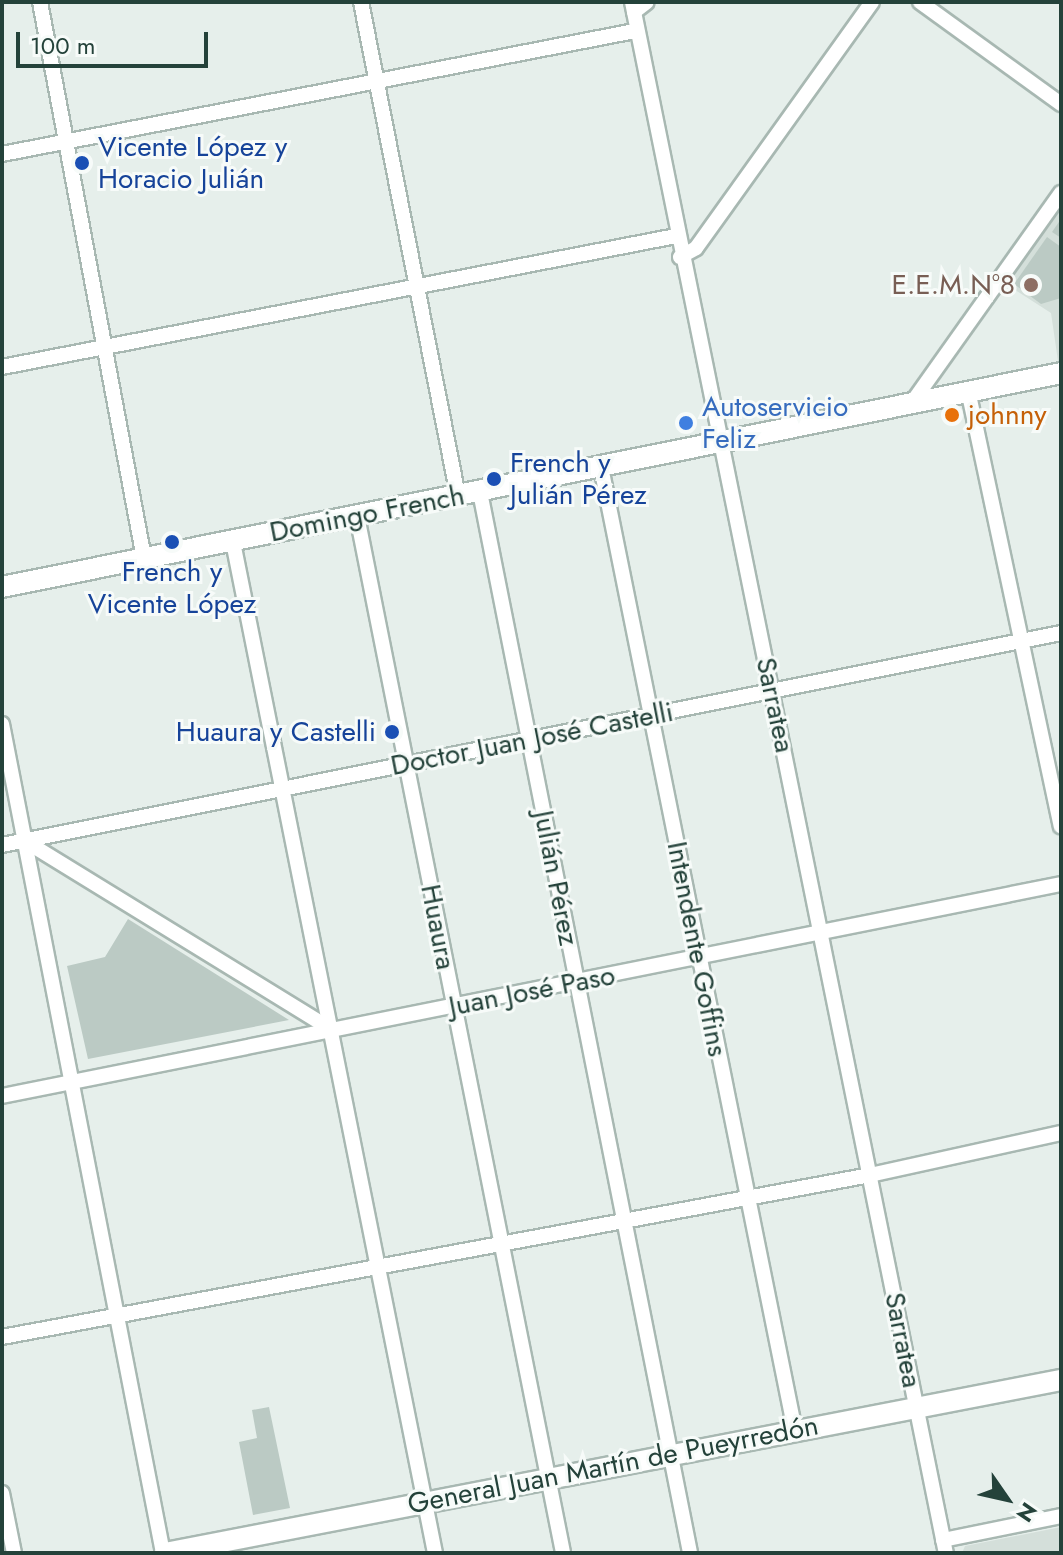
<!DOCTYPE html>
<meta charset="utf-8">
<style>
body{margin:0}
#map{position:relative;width:1063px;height:1555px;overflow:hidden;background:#e6efeb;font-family:Jost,sans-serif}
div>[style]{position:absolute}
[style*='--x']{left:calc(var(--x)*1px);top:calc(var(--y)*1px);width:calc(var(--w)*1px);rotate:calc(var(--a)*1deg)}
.built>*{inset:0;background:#d4dfda}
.building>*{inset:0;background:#bbcac4}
.roads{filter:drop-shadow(2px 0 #a8b8b2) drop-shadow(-2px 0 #a8b8b2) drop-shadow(0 2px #a8b8b2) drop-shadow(0 -2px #a8b8b2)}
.street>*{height:14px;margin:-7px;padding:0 7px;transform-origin:7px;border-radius:7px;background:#fff}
.secondary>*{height:20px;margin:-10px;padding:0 10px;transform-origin:10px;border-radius:10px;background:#fff}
.dots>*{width:22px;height:22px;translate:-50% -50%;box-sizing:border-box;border:4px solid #f7fbf9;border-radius:50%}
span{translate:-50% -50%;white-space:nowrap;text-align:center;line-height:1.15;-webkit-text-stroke:6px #f7fbf9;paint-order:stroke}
.transit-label{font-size:28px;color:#164399}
.left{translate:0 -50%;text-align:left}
.right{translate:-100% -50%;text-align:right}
.education-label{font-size:28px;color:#785e54}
.shop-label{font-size:28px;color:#366cbe}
.food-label{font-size:28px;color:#c56008}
.street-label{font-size:28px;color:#24423a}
.frame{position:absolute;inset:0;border:4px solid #24423a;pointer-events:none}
.north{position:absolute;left:967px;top:1459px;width:80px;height:80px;-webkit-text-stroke:6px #f7fbf9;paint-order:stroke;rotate:124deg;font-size:22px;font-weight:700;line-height:32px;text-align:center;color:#24423a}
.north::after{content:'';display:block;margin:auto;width:28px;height:36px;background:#24423a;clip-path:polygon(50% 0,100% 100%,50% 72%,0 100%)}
.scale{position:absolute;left:16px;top:32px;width:192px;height:36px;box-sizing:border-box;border:4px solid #24423a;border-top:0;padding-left:10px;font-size:24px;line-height:28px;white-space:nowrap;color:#24423a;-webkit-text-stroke:6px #f7fbf9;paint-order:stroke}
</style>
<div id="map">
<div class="built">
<i style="clip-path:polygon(1061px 204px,1061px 367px,1059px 368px,1051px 313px,1006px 284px)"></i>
<i style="clip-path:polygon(1061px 1527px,1061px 1553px,962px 1553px,965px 1546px)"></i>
</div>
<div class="building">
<i style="clip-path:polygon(1061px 219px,1061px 238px,1052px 232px)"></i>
<i style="clip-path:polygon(1047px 237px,1061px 247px,1061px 298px,1041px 304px,1014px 284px)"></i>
<i style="clip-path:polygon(128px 919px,289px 1020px,88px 1059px,67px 966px,105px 957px)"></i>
<i style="clip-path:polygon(269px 1407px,290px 1508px,253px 1515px,239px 1442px,257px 1438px,252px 1410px)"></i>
</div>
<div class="roads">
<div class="street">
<i style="--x:40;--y:2;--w:566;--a:79.41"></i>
<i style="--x:361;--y:2;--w:503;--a:78.89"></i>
<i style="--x:632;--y:2;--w:1582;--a:78.56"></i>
<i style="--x:920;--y:2;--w:174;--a:35.9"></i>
<i style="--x:634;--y:12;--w:16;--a:-38"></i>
<i style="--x:2;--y:154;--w:645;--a:-11"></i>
<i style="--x:680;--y:257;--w:18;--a:-29"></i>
<i style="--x:696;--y:248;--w:302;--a:-54.4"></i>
<i style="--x:2;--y:367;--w:687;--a:-11"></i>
<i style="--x:968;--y:390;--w:446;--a:78"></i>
<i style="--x:911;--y:404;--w:259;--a:-54.6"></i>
<i style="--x:601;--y:467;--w:983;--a:78.62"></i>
<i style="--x:480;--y:492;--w:1082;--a:78.8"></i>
<i style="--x:357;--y:516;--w:1057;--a:78.76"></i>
<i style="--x:233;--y:542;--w:1031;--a:78.7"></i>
<i style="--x:2;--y:724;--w:844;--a:79.01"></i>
<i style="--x:25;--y:841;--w:357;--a:31.6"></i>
<i style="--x:2;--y:845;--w:1080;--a:-11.32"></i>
<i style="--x:2;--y:1096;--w:1080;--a:-11.32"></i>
<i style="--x:2;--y:1337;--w:883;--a:-10.57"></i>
<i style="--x:870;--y:1175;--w:196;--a:-12.4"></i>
<i style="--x:2;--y:1493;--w:61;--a:78.7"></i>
<i style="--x:943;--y:1540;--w:120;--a:-11.5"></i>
</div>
<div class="secondary">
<i style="--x:2;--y:587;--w:1080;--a:-11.42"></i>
<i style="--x:165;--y:1553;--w:913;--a:-10.93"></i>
</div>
</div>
<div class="dots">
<i style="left:82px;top:163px;background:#1a4fb4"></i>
<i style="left:1031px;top:285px;background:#8d6e63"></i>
<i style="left:952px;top:415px;background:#e8710a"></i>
<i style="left:686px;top:423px;background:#3f7fe0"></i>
<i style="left:494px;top:479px;background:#1a4fb4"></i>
<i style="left:172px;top:542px;background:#1a4fb4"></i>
<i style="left:392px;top:732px;background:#1a4fb4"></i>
</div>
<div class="transit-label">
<span class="left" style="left:98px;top:163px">Vicente López y<br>Horacio Julián</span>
<span class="left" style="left:510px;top:479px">French y<br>Julián Pérez</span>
<span style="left:172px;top:588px">French y<br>Vicente López</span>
<span class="right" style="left:376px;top:732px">Huaura y Castelli</span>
</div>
<div class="education-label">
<span class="right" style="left:1015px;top:285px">E.E.M.N°8</span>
</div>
<div class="shop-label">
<span class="left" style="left:702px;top:423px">Autoservicio<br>Feliz</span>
</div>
<div class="food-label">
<span class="left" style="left:968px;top:415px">johnny</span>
</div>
<div class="street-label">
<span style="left:367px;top:514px;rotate:-11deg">Domingo French</span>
<span style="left:775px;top:705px;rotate:78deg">Sarratea</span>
<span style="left:532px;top:739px;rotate:-11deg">Doctor Juan José Castelli</span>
<span style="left:556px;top:878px;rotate:79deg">Julián Pérez</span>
<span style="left:438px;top:927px;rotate:79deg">Huaura</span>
<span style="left:697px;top:949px;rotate:79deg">Intendente Goffins</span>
<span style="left:532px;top:991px;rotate:-11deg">Juan José Paso</span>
<span style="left:903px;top:1340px;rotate:79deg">Sarratea</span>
<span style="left:613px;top:1465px;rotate:-11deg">General Juan Martín de Pueyrredón</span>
</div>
<div class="frame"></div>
<div class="north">N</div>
<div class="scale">100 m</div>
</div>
